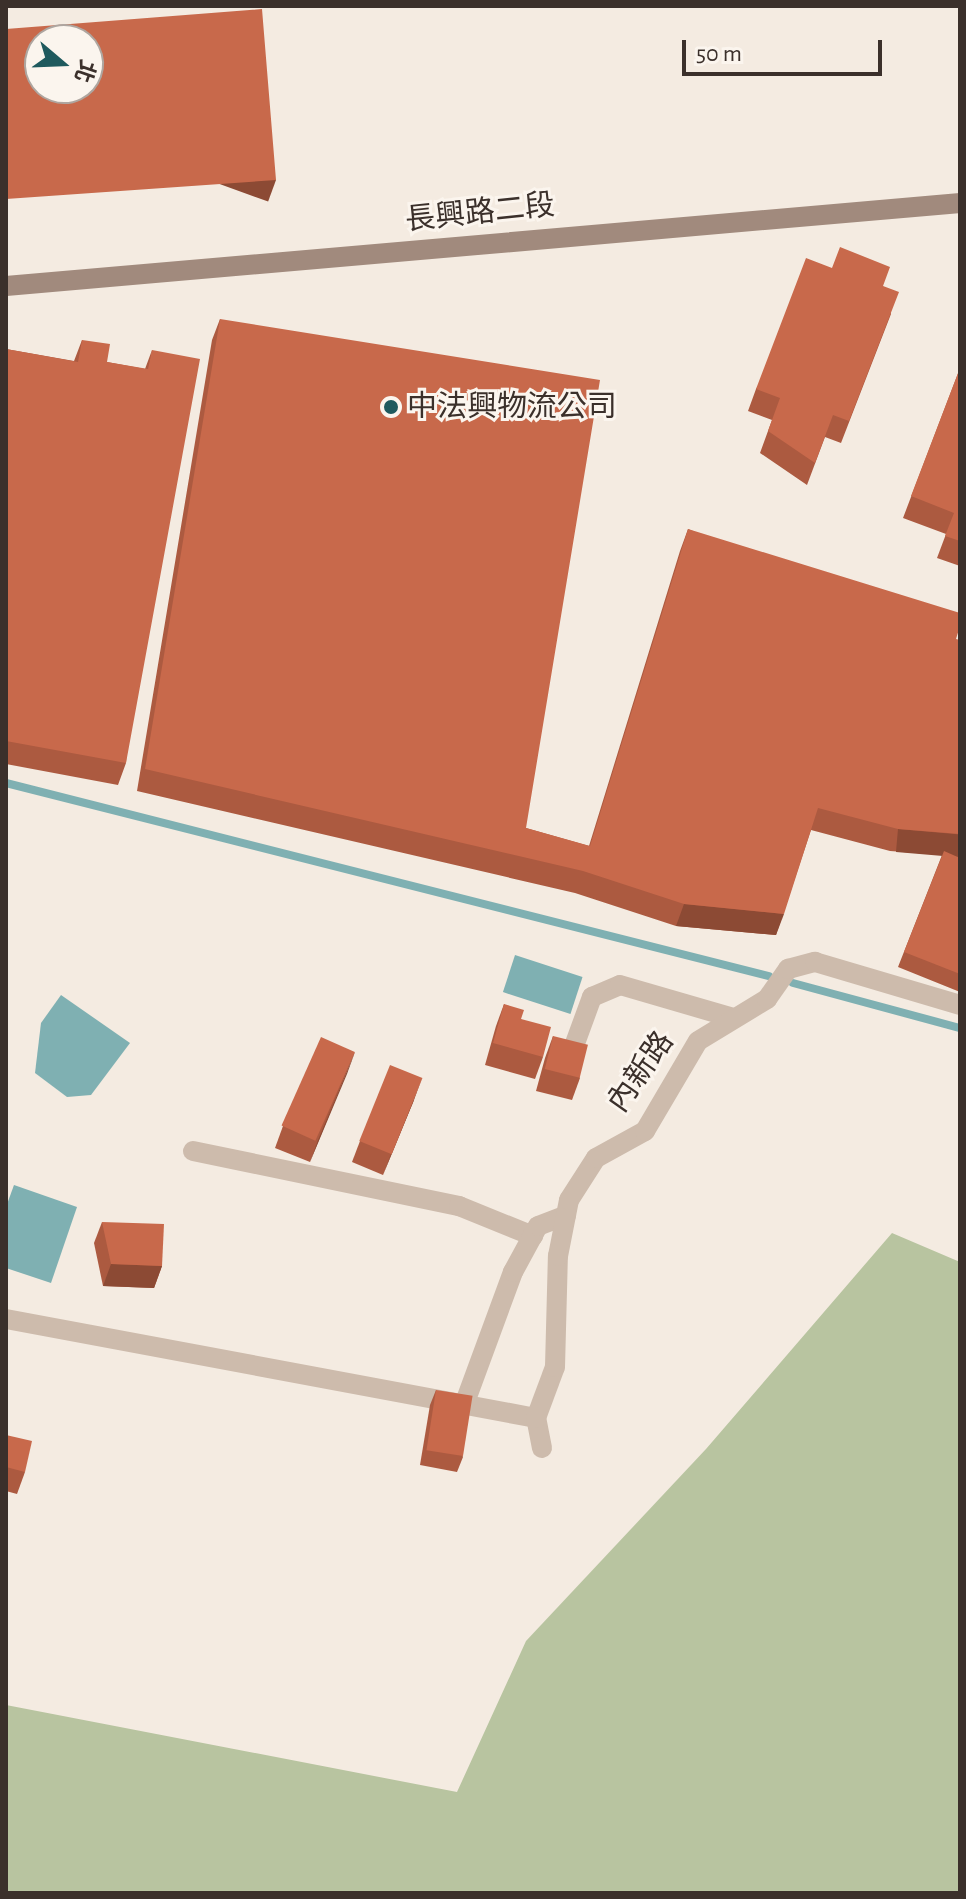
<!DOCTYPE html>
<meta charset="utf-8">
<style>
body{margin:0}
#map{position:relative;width:966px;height:1899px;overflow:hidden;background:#f4ebe1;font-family:"Alegreya Sans","Noto Sans TC",sans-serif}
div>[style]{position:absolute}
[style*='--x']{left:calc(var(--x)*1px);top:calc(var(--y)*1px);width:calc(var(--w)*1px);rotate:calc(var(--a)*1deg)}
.green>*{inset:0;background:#b8c4a0}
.water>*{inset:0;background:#7fb0b2;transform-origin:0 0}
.stream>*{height:8px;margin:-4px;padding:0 4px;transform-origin:4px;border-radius:4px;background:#7fb0b2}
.street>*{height:20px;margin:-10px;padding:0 10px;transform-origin:10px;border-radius:10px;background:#cdbbac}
.secondary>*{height:20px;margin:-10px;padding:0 10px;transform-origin:10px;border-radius:10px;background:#a18a7d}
.wall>*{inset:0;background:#ac5a40}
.shaded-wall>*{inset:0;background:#8c4a34;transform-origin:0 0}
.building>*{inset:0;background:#c8694b;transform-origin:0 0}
.dots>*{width:22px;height:22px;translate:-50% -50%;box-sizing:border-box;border:4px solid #fbf5ee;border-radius:50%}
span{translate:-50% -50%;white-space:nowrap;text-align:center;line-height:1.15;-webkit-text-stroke:6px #fbf5ee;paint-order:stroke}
.street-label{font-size:30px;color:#3b302b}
.poi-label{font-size:30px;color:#3b302b}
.left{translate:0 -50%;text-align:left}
.frame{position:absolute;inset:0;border:8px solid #3b302b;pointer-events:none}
.north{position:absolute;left:24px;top:24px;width:80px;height:80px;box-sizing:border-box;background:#fbf5ee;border:2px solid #aea6a0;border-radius:50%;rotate:109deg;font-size:22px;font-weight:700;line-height:32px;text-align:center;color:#3b302b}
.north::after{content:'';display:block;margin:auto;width:28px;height:36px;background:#1f5a5e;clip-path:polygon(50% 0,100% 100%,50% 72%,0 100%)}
.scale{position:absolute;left:682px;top:40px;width:200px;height:36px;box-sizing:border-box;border:4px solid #3b302b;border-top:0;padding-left:10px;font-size:24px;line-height:28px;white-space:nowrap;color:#3b302b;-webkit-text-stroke:6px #fbf5ee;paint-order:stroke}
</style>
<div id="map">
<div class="green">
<i style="clip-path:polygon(892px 1233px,960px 1262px,960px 1893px,6px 1893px,6px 1705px,457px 1792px,526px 1641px,706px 1449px)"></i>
</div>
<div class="water">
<i style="left:515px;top:955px;width:71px;height:39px;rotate:18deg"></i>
<i style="clip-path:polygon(61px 995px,130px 1043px,91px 1095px,67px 1097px,35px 1073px,41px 1023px)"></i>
<i style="clip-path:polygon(14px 1185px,77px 1207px,51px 1283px,6px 1268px,6px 1207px)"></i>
</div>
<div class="stream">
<i style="--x:6;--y:783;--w:787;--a:14.2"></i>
<i style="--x:793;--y:983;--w:173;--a:15.1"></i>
</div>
<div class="street">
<i style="--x:570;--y:1057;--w:64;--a:-69.9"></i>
<i style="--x:592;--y:997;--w:30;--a:-23"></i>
<i style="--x:620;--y:985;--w:115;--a:16.2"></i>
<i style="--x:193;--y:1151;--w:272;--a:11.7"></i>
<i style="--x:459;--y:1206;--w:80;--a:22.1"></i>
<i style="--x:6;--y:1319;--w:539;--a:10.58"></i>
<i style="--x:464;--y:1405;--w:142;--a:-69.8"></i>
<i style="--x:513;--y:1272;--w:52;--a:-61.5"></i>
<i style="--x:538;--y:1226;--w:30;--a:-21"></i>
<i style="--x:542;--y:1448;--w:31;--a:-101"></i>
<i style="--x:536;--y:1418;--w:54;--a:-69.6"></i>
<i style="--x:555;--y:1367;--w:111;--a:-88.5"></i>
<i style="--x:558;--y:1256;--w:57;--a:-78.9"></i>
<i style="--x:569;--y:1200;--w:50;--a:-57.3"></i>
<i style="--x:596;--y:1158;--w:56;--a:-28.9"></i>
<i style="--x:645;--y:1131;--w:104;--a:-59.5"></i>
<i style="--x:698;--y:1041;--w:81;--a:-31.3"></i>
<i style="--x:767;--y:999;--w:37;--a:-55"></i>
<i style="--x:788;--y:969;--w:28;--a:-15"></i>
<i style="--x:815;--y:962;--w:151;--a:16.5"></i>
</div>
<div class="secondary">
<i style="--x:6;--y:286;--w:958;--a:-4.97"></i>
</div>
<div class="wall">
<i style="clip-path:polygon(832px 268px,883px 286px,891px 314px,841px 443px,825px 437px,807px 485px,760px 453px,772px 420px,748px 411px,756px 389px)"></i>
<i style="clip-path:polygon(220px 319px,526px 828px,589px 846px,680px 551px,688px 529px,956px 639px,960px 858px,960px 992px,898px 967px,942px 855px,890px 851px,811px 830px,776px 935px,676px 926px,575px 893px,137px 791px,212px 340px)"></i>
<i style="clip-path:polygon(82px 340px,107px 362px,145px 369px,152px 350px,126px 763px,118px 785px,6px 764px,6px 349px,74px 361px)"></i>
<i style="clip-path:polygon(960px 368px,960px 566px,937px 558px,946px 534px,903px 518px)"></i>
<i style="clip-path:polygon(504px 1004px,521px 1019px,543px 1057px,535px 1079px,485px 1065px,496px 1026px)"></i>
<i style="clip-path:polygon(553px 1036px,580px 1078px,572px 1100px,536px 1091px,545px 1058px)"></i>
<i style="clip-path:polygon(355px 1052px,310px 1162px,275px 1148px,283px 1126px)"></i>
<i style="clip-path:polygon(414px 1100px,383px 1175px,352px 1162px,360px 1141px)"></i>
<i style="clip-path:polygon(102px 1222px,162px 1266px,154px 1288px,103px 1286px,94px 1243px)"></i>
<i style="clip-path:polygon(436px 1390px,463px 1457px,457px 1472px,420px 1465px,430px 1405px)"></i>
<i style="clip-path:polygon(6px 1435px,25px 1472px,17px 1494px,6px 1491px)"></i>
</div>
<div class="shaded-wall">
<i style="left:276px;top:180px;width:23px;height:271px;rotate:110deg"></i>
<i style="left:898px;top:829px;width:62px;height:23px;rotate:5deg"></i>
<i style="clip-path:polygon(684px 904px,784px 914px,776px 935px,676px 926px)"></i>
<i style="clip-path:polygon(355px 1052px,347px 1074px,310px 1162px,318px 1140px)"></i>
<i style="clip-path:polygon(422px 1078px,414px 1100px,383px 1175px,391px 1154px)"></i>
<i style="clip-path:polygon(111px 1264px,162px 1266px,154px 1288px,103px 1286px)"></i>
</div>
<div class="building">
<i style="clip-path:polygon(evenodd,262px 9px,276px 180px,6px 199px,6px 29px,262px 9px,40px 40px,88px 40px,88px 88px,40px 88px,40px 40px)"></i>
<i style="clip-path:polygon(840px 247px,890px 267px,883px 286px,899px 292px,849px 421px,833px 415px,815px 463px,768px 431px,780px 398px,756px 389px,806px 258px,832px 268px)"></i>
<i style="clip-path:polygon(220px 319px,600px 380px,526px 828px,590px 846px,688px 529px,960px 613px,960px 626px,956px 639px,960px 640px,960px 834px,898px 829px,818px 808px,784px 914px,684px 904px,583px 871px,145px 769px)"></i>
<i style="clip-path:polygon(82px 340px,110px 344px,107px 362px,148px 369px,152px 350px,200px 359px,126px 763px,6px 741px,6px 349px,78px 362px)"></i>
<i style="clip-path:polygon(960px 368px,960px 541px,945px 536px,954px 513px,911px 496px)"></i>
<i style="clip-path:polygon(944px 851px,960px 858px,960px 974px,904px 952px)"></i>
<i style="clip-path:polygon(504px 1004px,524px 1010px,521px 1019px,551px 1027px,543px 1057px,493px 1043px)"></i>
<i style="left:553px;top:1036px;width:36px;height:34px;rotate:14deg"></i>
<i style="left:321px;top:1037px;width:37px;height:97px;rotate:24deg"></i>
<i style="left:390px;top:1065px;width:35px;height:82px;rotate:22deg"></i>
<i style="clip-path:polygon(102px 1222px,164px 1224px,162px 1266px,111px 1264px)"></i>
<i style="left:436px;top:1390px;width:37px;height:61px;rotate:9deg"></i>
<i style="clip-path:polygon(6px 1435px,32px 1441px,25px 1472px,6px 1467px)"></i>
</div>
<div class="dots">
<i style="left:391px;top:407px;background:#1f5a5e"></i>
</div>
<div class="street-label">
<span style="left:480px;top:213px;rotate:-6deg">長興路二段</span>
<span style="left:641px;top:1072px;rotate:-55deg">內新路</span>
</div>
<div class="poi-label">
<span class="left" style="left:407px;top:407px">中法興物流公司</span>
</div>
<div class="frame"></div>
<div class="north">北</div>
<div class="scale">50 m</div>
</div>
